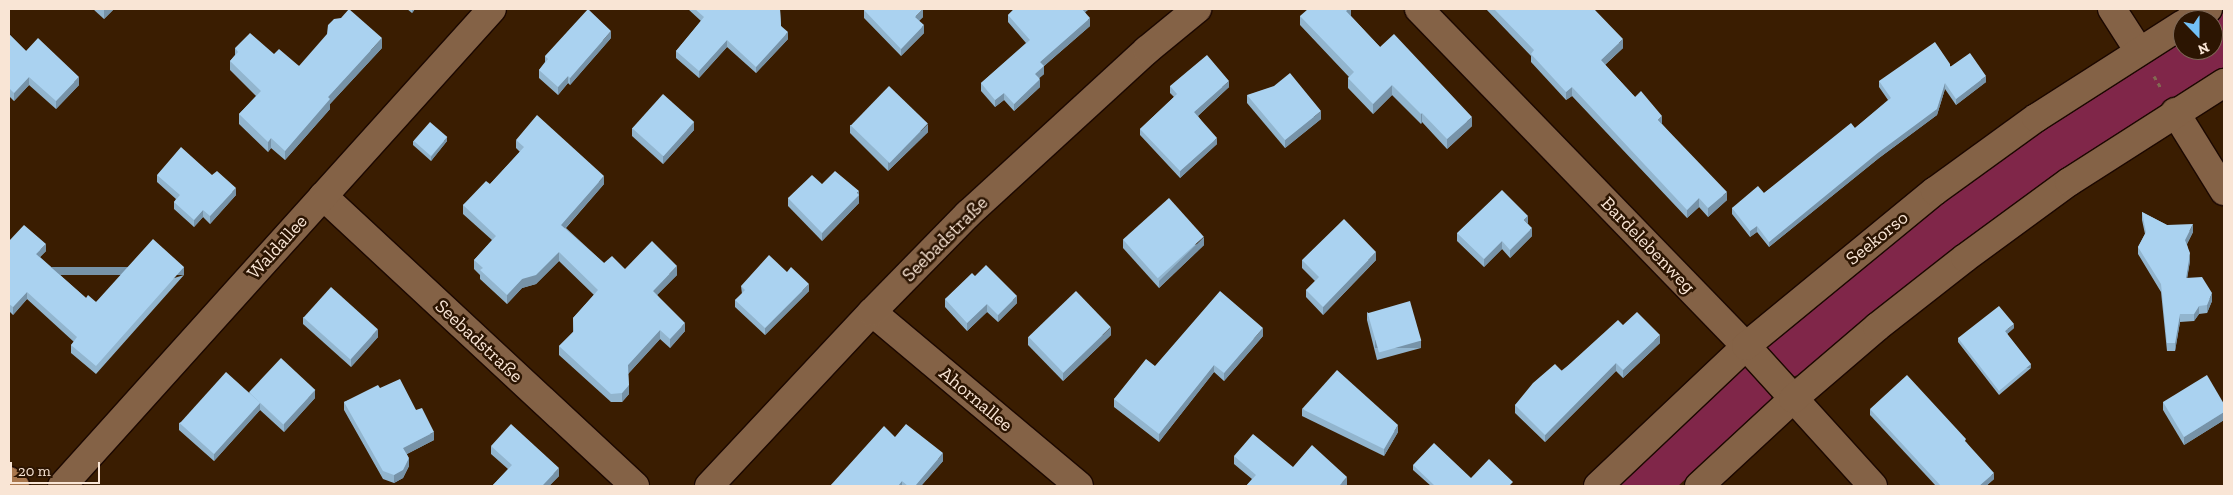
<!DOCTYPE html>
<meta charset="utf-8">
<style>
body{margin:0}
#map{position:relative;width:2233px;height:495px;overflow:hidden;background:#3a1d01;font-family:"Zilla Slab",serif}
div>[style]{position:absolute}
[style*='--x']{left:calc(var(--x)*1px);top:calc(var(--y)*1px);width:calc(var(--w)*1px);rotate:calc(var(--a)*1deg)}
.green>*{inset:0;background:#802649}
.path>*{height:3px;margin-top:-1.5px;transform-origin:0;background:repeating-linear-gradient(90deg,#826951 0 4px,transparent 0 8px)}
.roads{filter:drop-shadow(1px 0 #1c0800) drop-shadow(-1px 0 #1c0800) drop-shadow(0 1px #1c0800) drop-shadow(0 -1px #1c0800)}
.minor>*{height:28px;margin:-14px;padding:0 14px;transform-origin:14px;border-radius:14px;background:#846246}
.major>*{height:28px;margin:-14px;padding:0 14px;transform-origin:14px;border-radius:14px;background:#a9774d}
.wall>*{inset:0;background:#92b5ce}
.shaded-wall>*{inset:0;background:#7793a8;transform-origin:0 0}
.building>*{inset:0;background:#aad2f0;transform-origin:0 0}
span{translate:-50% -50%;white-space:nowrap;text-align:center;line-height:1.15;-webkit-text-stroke:5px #2c1502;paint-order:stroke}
.street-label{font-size:19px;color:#f9e5d5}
.frame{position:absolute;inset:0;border:10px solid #f9e5d5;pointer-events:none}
.north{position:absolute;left:2173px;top:10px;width:50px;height:50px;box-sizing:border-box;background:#2c1502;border:1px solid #7e6856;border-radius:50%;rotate:158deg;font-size:14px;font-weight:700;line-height:20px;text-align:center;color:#f9e5d5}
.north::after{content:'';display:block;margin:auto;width:18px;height:22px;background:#73c1f6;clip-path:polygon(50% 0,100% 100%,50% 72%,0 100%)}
.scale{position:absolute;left:10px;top:462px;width:90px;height:22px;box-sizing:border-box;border:2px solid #f9e5d5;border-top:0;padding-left:6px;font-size:15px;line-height:18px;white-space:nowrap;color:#f9e5d5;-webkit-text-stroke:4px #2c1502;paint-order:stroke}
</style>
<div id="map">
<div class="green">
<i style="clip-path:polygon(2224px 12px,2224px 67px,2121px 132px,2021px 201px,1800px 375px,1789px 377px,1767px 353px,1768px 344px,1932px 209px,2011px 151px,2183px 37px,2183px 50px,2213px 50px,2212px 20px)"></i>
<i style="clip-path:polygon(1747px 365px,1772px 393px,1771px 400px,1678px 486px,1614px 486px,1741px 367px)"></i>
</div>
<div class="path">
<i style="--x:2154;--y:76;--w:14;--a:60"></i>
</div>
<div class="roads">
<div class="minor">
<i style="--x:1419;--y:9;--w:470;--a:45.9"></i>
<i style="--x:1746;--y:346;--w:189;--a:47.8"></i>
<i style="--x:2112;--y:9;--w:50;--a:57.3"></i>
<i style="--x:2189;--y:20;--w:22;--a:-30"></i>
<i style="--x:2175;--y:112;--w:93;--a:58.2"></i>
<i style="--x:323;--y:196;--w:426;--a:42.9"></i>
<i style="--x:872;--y:312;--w:270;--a:40"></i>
<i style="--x:62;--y:486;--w:642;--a:-47.97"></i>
<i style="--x:709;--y:486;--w:238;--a:-46.9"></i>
<i style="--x:872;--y:312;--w:137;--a:-45.6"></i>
<i style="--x:968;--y:214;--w:243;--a:-42.5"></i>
<i style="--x:1147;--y:50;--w:65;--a:-39.4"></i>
<i style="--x:1598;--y:486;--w:204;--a:-43.4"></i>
<i style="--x:1746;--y:346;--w:244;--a:-39.4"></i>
<i style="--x:1935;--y:191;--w:125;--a:-35.9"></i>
<i style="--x:2036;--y:118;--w:174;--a:-32.6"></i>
<i style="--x:1699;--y:486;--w:128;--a:-42.8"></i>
<i style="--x:1793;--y:399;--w:111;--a:-40.6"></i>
<i style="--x:1877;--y:327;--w:112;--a:-38.1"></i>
<i style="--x:1965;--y:258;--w:129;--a:-36.2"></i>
<i style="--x:2069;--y:182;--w:184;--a:-32.6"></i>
</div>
<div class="major">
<i style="--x:9;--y:481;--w:8;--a:40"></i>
</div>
</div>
<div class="wall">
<i style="clip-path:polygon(93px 9px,114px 9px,104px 19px)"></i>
<i style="clip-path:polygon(407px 9px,415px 9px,412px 13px)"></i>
<i style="clip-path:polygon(688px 9px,780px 9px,781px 26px,788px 39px,756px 73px,727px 47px,699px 78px,676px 58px,676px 51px,701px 21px)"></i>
<i style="clip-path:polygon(1014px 9px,1089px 9px,1085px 12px,1090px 26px,1044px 66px,1044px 74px,1039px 78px,1040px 87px,1014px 111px,1004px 100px,995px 107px,981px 91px,981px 83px,1026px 43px,1008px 22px,1008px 15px)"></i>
<i style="clip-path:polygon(1351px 9px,1351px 16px,1380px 47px,1472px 126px,1447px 149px,1422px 122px,1421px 124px,1392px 95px,1373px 114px,1348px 88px,1348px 78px,1349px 77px,1300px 25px,1300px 16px)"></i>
<i style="clip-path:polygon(1486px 9px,1594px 9px,1623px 48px,1605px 65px,1635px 97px,1662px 124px,1727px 200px,1708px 217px,1699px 207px,1687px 218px,1572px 96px,1566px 100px,1531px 62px,1531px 56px)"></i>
<i style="clip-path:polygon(864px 10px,923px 17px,919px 21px,924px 33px,901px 56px,864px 18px)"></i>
<i style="clip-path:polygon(9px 34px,26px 51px,79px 85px,56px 109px,29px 85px,14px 101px,9px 96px)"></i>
<i style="clip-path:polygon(611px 38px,570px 85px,568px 83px,558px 95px,539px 78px,539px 70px,545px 62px,545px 56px)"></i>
<i style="clip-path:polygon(235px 48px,274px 54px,299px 66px,382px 48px,330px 104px,330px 109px,285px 160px,271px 148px,268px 152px,239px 124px,239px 114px,256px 96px,230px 70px,230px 61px,235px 55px)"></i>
<i style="clip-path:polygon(1950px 66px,1986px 82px,1956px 105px,1945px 89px,1937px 115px,1879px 158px,1769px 247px,1757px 232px,1750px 237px,1732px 214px,1732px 208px,1764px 193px,1855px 128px,1888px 100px,1879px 87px,1879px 81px)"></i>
<i style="clip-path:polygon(1170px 86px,1229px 87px,1198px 116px,1217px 144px,1180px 178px,1140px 135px,1140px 129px,1174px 97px,1170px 93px)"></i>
<i style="clip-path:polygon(1247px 95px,1321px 119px,1285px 148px,1247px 103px)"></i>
<i style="clip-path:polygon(850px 125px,928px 132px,888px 171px,850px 133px)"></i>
<i style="clip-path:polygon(632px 128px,694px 130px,663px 164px,632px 136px)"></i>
<i style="clip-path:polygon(516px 140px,604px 184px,566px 228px,604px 263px,625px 269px,677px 275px,657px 295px,685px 331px,670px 348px,660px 339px,628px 374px,629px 394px,622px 402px,611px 402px,559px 355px,559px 346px,573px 332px,573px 318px,594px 295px,559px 261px,536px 284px,522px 288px,507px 304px,480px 279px,480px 275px,474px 269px,474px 260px,492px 240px,463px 214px,463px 205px,490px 184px,520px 152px,516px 148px)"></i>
<i style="clip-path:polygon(413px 141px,447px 141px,431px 161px,413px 145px)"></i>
<i style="clip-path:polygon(157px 175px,212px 175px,236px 195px,210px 224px,203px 217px,194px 227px,174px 209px,174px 202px,176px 199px,157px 182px)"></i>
<i style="clip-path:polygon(822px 184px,859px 199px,859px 203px,822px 241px,788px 206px,788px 198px)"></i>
<i style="clip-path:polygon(2142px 212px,2167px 225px,2193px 232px,2187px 244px,2190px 261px,2187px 278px,2212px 301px,2207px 313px,2199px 314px,2194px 321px,2180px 322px,2175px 351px,2167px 351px,2161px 292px,2138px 254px,2138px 247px,2145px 234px,2142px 220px)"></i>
<i style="clip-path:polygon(1528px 224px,1532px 236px,1510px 258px,1502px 249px,1484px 267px,1457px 241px,1457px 233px)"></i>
<i style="clip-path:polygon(1123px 240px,1204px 245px,1159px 288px,1123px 248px)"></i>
<i style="clip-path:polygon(9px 241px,46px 251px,40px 257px,86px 298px,96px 302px,184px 275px,96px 374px,71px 353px,71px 345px,74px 342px,27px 299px,13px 315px,9px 311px)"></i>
<i style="clip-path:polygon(1302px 260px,1376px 260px,1323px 315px,1306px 297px,1306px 290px,1315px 281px,1302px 268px)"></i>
<i style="clip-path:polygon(975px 276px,1017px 303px,998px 322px,987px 312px,967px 331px,945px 307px,945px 299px)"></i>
<i style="clip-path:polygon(741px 286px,809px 291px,765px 335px,735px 307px,735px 300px,742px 294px)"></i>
<i style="clip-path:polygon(1367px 312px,1421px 348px,1377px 360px,1367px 320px)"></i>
<i style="clip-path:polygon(303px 317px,378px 337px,351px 367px,303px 324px)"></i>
<i style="clip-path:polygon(1623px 325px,1660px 343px,1623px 378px,1616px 371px,1545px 442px,1515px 413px,1515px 405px)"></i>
<i style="clip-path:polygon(2014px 328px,2007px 334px,2031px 368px,1999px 395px,1958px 342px,1958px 338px)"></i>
<i style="clip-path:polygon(1111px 335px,1063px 381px,1028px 345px,1028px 337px)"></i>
<i style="clip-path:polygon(1263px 336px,1224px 381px,1214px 372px,1159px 442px,1114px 407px,1114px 399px,1155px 366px)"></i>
<i style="clip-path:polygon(380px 388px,416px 410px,434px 440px,407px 454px,409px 466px,403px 478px,394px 483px,383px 479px,344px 410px,344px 402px)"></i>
<i style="clip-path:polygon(249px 393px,315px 398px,284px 432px,260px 410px,214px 461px,179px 430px,179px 423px,249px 394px)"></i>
<i style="clip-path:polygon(2163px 402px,2224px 404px,2224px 420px,2184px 445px,2163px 410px)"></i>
<i style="clip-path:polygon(1302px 409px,1398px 432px,1384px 456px,1302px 416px)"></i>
<i style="clip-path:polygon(1870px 409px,1966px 442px,1994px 479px,1986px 486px,1936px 486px,1870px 415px)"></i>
<i style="clip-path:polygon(895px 437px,943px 461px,921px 486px,830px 486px)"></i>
<i style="clip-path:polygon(491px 446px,559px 476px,549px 486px,492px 486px,508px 469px,491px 454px)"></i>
<i style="clip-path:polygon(1234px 456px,1293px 467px,1347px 484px,1346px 486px,1246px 486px,1252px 479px,1234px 464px)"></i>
<i style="clip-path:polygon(1413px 465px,1471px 478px,1513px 486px,1431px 486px,1413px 470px)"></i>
</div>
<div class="shaded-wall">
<i style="clip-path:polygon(104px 9px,114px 9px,104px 19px)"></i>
<i style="clip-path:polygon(412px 9px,415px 9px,412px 13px)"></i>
<i style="clip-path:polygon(923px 9px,923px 17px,915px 24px,915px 17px)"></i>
<i style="clip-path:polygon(1081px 9px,1089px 9px,1081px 16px)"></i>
<i style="clip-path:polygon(1348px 9px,1351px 9px,1351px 16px,1346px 21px,1346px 11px)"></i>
<i style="clip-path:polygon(1090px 18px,1090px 26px,1044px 66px,1044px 74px,1035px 82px,1035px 74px,1040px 62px)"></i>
<i style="clip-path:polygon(924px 25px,924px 33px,901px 56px,901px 49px)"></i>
<i style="clip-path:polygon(611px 31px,611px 38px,570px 85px,570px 78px)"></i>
<i style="clip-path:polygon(788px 32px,788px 39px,756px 73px,756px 67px)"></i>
<i style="clip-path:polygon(382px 38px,382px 48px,330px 104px,330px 109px,285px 160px,285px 151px,328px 97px)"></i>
<i style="clip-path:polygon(1623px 39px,1623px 48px,1601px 68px,1601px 60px)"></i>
<i style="clip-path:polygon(727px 40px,727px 47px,699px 78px,699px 71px)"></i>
<i style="clip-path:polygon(568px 76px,568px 83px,558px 95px,558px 87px)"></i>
<i style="clip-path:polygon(1986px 76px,1986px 82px,1956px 105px,1956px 99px)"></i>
<i style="clip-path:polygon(29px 77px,29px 85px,14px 101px,14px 93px)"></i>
<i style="clip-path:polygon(79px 77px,79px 85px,56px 109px,56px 101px)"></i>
<i style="clip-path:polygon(1040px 79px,1040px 87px,1014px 111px,1014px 104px)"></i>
<i style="clip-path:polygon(1229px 81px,1229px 87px,1194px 119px,1194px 112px)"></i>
<i style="clip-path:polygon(1945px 83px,1945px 89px,1937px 115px,1879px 158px,1769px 247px,1769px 242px)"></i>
<i style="clip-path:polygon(1392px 85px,1392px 95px,1373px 114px,1373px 104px)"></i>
<i style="clip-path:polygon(1572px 87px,1572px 96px,1566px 100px,1566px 92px)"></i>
<i style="clip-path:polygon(1004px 93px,1004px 100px,995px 107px,995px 100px)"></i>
<i style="clip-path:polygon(1321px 111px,1321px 119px,1285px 148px,1285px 140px)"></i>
<i style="clip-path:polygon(1422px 113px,1422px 122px,1421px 124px,1421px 114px)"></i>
<i style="clip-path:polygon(1662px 116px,1662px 124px,1658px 120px)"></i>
<i style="clip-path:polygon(1472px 117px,1472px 126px,1447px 149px,1447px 139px)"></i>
<i style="clip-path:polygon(694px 122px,694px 130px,663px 164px,663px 156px)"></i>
<i style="clip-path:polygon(928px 124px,928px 132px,888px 171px,888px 163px)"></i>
<i style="clip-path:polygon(447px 137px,447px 141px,431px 161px,431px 157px)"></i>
<i style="clip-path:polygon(271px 138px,271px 148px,268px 152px,268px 142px)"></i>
<i style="clip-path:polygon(1217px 138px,1217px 144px,1180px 178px,1180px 171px)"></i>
<i style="clip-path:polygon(604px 176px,604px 184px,561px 233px,561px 225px)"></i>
<i style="clip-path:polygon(236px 188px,236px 195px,210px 224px,210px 216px)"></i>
<i style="clip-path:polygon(859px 191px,859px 203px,822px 241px,822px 233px)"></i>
<i style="clip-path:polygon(1727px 192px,1727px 200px,1708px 217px,1708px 208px)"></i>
<i style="clip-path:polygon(1699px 198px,1699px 207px,1687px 218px,1687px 210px)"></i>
<i style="clip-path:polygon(203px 210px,203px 217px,194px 227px,194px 220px)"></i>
<i style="clip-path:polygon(1528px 216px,1528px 224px,1524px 220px)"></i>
<i style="clip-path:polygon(2193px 224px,2193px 232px,2185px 248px,2185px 240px)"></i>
<i style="clip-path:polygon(1757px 226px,1757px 232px,1750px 237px,1750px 231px)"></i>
<i style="clip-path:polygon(1532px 228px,1532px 236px,1510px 258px,1510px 250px)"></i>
<i style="clip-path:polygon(1204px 237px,1204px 245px,1159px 288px,1159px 281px)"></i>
<i style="clip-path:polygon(1502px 241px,1502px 249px,1484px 267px,1484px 259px)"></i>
<i style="clip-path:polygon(46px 244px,46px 251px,36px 261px,36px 254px)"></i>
<i style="clip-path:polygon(559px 252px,559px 261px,536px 284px,522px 288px,507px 304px,507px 295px,522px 279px)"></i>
<i style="clip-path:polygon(1376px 252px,1376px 260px,1323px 315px,1323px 307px)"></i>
<i style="clip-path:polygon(2190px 253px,2190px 261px,2186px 286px,2186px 278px)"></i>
<i style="clip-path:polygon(677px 266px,677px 275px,653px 299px,653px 291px)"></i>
<i style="left:184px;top:267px;width:8px;height:132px;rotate:90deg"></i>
<i style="clip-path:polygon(809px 284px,809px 291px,765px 335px,765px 328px)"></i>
<i style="clip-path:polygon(27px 292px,27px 299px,13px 315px,13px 307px)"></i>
<i style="clip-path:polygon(2212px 293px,2212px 301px,2207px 313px,2207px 305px)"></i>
<i style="clip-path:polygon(1017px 296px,1017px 303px,998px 322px,998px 315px)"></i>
<i style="clip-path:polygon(987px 304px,987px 312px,967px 331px,967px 323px)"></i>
<i style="clip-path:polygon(2199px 306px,2199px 314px,2194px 321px,2194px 314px)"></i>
<i style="clip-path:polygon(2180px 314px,2180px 322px,2175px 351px,2175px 343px)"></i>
<i style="clip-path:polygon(685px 323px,685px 331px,670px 348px,670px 339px)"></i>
<i style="clip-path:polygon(2014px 324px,2014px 328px,2005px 336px,2005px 331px)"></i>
<i style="clip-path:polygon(1111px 327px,1111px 335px,1063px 381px,1063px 373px)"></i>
<i style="clip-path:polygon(1263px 328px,1263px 336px,1224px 381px,1224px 373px)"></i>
<i style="clip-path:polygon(378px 329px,378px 337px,351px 367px,351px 359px)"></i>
<i style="clip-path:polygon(660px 330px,660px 339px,628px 374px,628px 365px)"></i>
<i style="clip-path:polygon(1660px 335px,1660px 343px,1623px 378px,1623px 370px)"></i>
<i style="left:1421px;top:340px;width:8px;height:46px;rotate:90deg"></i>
<i style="clip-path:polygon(1616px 363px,1616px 371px,1545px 442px,1545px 435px)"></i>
<i style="left:2031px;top:364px;width:4px;height:42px;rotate:90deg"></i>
<i style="clip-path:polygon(1214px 365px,1214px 372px,1159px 442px,1159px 434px)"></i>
<i style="clip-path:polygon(629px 385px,629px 394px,622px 402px,622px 393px)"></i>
<i style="clip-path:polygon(315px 390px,315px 398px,284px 432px,284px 424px)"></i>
<i style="clip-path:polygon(260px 403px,260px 410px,214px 461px,214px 454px)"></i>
<i style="clip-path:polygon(2224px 412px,2224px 420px,2184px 445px,2184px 437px)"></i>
<i style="clip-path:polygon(1398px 425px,1398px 432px,1384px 456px,1384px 449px)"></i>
<i style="clip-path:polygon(434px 432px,434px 440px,403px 456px,403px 448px)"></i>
<i style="clip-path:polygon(943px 453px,943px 461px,921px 486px,915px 486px)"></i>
<i style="clip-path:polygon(409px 458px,409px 466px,403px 478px,394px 483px,394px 475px)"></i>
<i style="clip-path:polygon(559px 468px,559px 476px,549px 486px,542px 486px)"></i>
<i style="clip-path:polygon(1994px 473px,1994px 479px,1986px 486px,1979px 486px)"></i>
<i style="clip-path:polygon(1347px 477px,1347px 484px,1346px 486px,1339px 486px)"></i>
<i style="clip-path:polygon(902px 481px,902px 486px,898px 486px)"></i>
</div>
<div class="building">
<i style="clip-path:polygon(349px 9px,382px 38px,328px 97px,330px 99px,285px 151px,271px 138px,268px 142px,239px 114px,261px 91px,230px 61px,238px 52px,235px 48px,250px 33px,274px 54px,279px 49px,299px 66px,327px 34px,328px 25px,334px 19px,341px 18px)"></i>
<i style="clip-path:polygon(588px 9px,611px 31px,570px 78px,568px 76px,558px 87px,539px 70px,548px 59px,545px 56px)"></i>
<i style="clip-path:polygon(695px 9px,780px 9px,781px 26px,788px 32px,756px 67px,727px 40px,699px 71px,676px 51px,704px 17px)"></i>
<i style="clip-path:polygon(865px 9px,923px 9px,915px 17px,924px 25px,901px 49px,864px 10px)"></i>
<i style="clip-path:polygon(1014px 9px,1082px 9px,1090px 18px,1040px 62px,1044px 66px,1035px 74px,1040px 79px,1014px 104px,1004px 93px,995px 100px,981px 83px,1030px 40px,1008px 15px)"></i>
<i style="clip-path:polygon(1308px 9px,1348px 9px,1346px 11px,1380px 47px,1394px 34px,1472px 117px,1447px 139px,1422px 113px,1421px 114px,1392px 85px,1373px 104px,1348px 78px,1354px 72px,1300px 16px)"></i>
<i style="clip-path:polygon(1494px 9px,1594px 9px,1623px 39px,1601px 60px,1635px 97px,1641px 91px,1662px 116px,1658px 120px,1727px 192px,1708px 208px,1699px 198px,1687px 210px,1572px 87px,1566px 92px,1531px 54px,1534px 50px)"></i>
<i style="clip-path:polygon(9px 34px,26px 51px,38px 38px,79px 77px,56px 101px,29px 77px,14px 93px,9px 88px)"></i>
<i style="clip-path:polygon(1935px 42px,1950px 64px,1950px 67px,1970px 53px,1986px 76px,1956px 99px,1945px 83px,1937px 109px,1879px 152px,1769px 242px,1757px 226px,1750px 231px,1732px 208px,1758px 186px,1764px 193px,1851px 123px,1855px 128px,1891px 98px,1879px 81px)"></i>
<i style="clip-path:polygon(1207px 55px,1229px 81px,1194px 112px,1217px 138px,1180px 171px,1140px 129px,1177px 94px,1170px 86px)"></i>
<i style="clip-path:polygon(1290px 73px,1321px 111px,1285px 140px,1247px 95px,1274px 86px)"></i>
<i style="left:889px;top:86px;width:54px;height:55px;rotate:44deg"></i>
<i style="left:663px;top:94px;width:42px;height:46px;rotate:42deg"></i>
<i style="clip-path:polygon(537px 115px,604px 176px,561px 225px,604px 263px,612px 256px,625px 269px,652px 241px,677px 266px,653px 291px,685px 323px,670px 339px,660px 330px,628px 365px,629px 385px,622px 393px,611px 394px,559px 346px,574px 331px,573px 318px,598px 290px,559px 252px,536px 275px,522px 279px,507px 295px,480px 270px,483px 268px,474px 260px,496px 236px,463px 205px,486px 181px,490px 184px,524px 147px,516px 140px)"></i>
<i style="left:430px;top:122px;width:23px;height:25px;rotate:41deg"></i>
<i style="clip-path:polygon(181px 147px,212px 175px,217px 171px,236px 188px,210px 216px,203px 210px,194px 220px,174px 202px,180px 195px,157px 175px)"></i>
<i style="clip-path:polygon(835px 171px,859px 191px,857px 193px,859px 195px,822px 233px,788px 198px,812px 175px,822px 184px)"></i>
<i style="clip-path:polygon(1502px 190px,1528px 216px,1524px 220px,1532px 228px,1510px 250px,1502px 241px,1484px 259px,1457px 233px)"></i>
<i style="left:1169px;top:198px;width:52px;height:62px;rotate:48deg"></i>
<i style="clip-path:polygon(2142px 212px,2167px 225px,2193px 224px,2185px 240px,2190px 253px,2186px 278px,2202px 277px,2212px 293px,2207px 305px,2199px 306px,2194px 314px,2180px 314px,2175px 343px,2167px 343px,2161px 284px,2138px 247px,2146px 232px)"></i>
<i style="clip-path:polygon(1344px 219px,1376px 252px,1323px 307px,1306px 290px,1319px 277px,1302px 260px)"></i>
<i style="clip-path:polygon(24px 225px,46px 244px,36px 254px,86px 298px,88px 295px,96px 302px,153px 239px,184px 267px,96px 366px,71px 345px,77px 337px,27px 292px,13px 307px,9px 304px,9px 241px)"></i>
<i style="clip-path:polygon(769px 255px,787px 272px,791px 267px,809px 284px,765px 328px,735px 300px,745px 290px,741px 286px)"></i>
<i style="clip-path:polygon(986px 265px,1017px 296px,998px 315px,987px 304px,967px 323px,945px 299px,972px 273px,975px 276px)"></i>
<i style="left:331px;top:287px;width:63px;height:41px;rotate:42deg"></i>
<i style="left:1076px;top:291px;width:50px;height:66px;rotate:46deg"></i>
<i style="clip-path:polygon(1220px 291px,1263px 328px,1224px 373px,1214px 365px,1159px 434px,1114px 399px,1146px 359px,1155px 366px)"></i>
<i style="left:1410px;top:301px;width:41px;height:44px;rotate:74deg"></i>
<i style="clip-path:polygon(1999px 306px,2014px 324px,2005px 331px,2031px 364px,1999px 391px,1958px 338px)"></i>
<i style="clip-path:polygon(1637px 312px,1660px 335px,1623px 370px,1616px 363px,1545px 435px,1515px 405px,1533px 383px,1555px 364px,1562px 371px,1618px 320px,1623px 325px)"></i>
<i style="left:281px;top:358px;width:47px;height:47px;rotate:43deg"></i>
<i style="clip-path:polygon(1337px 370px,1398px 425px,1384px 449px,1302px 409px)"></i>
<i style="left:226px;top:372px;width:46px;height:69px;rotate:42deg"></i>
<i style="clip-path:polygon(1907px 375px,1966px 439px,1965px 441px,1994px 473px,1979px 486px,1941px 486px,1870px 409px)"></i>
<i style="clip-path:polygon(2207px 375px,2224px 404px,2224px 412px,2184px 437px,2163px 402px)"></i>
<i style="clip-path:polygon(400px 379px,416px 410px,422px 408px,434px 432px,403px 448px,409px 458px,403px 470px,394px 475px,383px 471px,344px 402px,378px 385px,380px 388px)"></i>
<i style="clip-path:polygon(511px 424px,559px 468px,542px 486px,492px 486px,512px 465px,491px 446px)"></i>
<i style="clip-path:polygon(906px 424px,943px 453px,915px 486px,908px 486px,902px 481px,898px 486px,830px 486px,884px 426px,895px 437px)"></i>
<i style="clip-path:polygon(1253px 434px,1293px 467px,1312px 445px,1347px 477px,1339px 486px,1246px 486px,1256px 475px,1234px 456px)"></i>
<i style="clip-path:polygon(1434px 443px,1471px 478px,1489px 459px,1513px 482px,1509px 486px,1435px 486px,1413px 465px)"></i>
</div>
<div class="street-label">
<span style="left:1877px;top:238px;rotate:-39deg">Seekorso</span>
<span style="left:945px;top:239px;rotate:-45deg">Seebadstraße</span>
<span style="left:1648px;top:245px;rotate:46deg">Bardelebenweg</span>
<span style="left:277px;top:247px;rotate:-48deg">Waldallee</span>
<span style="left:479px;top:341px;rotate:43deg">Seebadstraße</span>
<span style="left:976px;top:399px;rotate:40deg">Ahornallee</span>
</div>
<div class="frame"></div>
<div class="north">N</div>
<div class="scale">20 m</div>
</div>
